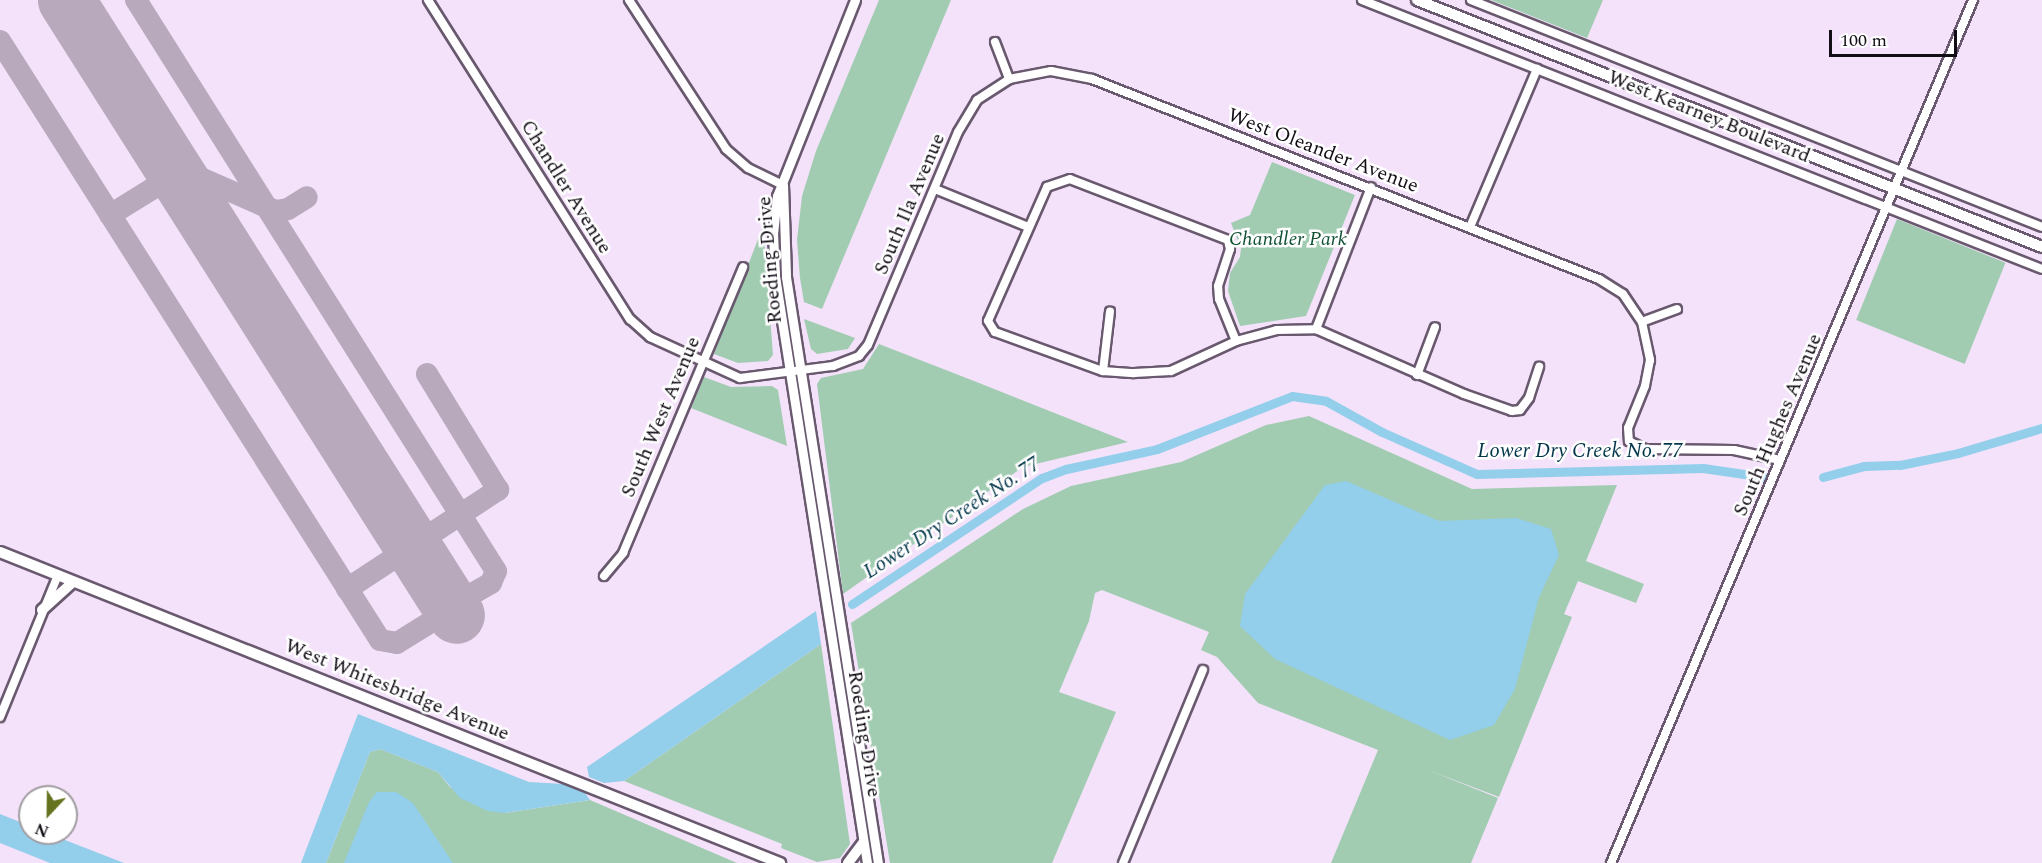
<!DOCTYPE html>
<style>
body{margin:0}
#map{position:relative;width:2042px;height:863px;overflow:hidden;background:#f4e2fa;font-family:Spectral,serif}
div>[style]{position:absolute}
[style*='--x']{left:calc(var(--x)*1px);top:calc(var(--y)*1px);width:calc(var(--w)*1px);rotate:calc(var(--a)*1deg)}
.green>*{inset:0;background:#a1ccb2;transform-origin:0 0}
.water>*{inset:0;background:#93ceeb}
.canal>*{height:9px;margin:-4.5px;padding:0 4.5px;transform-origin:4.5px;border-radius:4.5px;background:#93ceeb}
.taxiway>*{height:22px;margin:-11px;padding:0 11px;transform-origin:11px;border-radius:11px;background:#b8a9bd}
.runway>*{height:57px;margin:-28.5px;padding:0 28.5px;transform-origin:28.5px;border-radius:28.5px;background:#b8a9bd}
.roads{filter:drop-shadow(2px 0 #69596e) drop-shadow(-2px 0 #69596e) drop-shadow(0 2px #69596e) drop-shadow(0 -2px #69596e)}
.minor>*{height:8px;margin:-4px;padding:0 4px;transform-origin:4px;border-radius:4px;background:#fff}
.tertiary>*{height:9px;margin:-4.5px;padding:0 4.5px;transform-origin:4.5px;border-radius:4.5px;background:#fff}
.secondary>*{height:10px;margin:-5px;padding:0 5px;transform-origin:5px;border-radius:5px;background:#fff}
span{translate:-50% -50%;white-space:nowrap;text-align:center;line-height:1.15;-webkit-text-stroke:5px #fff;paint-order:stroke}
.street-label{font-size:20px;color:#130d16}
.park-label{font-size:20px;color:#115235;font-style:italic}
.water-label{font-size:21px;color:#02364a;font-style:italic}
.north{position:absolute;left:18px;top:785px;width:60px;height:60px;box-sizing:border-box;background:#fff;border:2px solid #a19ea2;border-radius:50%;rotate:202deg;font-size:16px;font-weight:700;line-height:24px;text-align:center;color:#130d16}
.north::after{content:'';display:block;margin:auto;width:21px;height:27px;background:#66731e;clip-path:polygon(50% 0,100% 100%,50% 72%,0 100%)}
.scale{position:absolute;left:1829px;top:30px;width:128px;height:27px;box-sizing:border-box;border:3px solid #130d16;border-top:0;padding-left:8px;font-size:18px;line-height:21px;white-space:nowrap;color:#130d16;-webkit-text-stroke:4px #fff;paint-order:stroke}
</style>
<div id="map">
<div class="green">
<i style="clip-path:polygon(879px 0,951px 0,822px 309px,804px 302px,800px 278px,797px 240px,802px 196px,816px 151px)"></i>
<i style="clip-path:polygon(1491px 0,1603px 0,1587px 38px)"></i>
<i style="clip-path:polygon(1272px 162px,1355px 195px,1306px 316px,1240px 326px,1228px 291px,1230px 273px,1240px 257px,1241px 248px,1231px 223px,1250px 215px)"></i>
<i style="left:1897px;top:219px;width:117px;height:109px;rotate:22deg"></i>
<i style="clip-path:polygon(763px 226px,773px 355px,768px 361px,738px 363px,714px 354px)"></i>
<i style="clip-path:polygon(804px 319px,855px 338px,848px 349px,817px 354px,811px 349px)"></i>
<i style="clip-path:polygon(879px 344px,974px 381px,1128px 442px,1023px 467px,843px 594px,817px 384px,821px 378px,863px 369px)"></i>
<i style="clip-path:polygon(704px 377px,731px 387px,772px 386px,778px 390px,787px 446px,691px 408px)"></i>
<i style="clip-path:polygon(1309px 416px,1472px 489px,1617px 485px,1586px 561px,1644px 584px,1636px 603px,1578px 581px,1564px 614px,1572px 617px,1499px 797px,1428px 770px,1498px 798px,1471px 863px,1331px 863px,1378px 750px,1258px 703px,1217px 657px,1201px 650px,1209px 632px,1102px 590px,1095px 593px,1089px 621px,1059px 692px,1116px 712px,1052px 863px,890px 863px,851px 623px,1023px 509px,1071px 486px,1181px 462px,1266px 425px)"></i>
<i style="clip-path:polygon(821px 644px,850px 844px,840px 858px,817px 862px,781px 848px,782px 844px,624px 781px)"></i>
<i style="clip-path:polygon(380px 749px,438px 772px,450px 787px,505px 813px,590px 800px,737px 863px,326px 863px,370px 752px)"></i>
</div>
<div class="water">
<i style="clip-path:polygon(1346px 481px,1439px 521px,1516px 518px,1551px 529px,1559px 555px,1539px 597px,1515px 689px,1494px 725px,1450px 740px,1275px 659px,1240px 626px,1245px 594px,1325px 485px)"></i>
<i style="clip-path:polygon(816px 611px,821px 644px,624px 781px,604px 783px,589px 777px,587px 767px)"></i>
<i style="clip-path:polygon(358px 714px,529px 782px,563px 784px,585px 793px,590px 800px,505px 813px,488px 811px,460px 798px,438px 772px,380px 749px,370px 752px,326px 863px,301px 863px)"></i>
<i style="clip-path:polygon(377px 792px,396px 792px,413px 803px,453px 863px,344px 863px,369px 802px)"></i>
<i style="clip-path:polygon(0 814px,30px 826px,30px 833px,47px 833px,124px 863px,50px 863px,0 843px)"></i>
</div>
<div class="canal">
<i style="--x:1823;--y:477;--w:42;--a:-15"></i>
<i style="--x:1864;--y:466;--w:36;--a:-2"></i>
<i style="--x:1900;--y:465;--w:59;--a:-11.7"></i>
<i style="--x:1958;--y:453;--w:88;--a:-16.6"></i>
<i style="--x:852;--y:604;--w:228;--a:-33.6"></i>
<i style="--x:1042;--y:478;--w:26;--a:-21"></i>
<i style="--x:1066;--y:469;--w:93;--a:-12.4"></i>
<i style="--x:1157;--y:449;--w:145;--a:-21.4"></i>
<i style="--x:1292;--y:396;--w:34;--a:8"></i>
<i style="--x:1326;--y:401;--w:64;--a:29"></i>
<i style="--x:1382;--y:432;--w:104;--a:23.9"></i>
<i style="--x:1477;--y:474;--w:226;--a:-1.5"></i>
<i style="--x:1703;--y:468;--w:62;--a:8.4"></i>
</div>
<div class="taxiway">
<i style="--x:136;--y:0;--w:675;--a:57.77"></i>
<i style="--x:496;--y:571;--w:13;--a:113"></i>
<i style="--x:491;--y:583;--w:32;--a:150"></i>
<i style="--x:463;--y:599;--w:12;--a:-175"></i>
<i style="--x:451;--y:598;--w:19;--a:-137"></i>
<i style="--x:0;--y:41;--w:709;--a:57.61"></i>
<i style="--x:380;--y:640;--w:17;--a:10"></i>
<i style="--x:397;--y:643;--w:49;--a:-31.8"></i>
<i style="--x:439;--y:617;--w:15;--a:-70"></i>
<i style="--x:444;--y:603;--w:19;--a:-111"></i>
<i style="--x:171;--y:165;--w:115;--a:23.7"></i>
<i style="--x:276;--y:211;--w:12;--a:-9"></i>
<i style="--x:288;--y:209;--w:22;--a:-32"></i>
<i style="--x:110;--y:215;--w:78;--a:-31.8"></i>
<i style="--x:347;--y:589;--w:181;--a:-33.3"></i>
<i style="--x:498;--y:490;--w:136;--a:-121.5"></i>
</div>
<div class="runway">
<i style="--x:66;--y:0;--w:728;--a:57.62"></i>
</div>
<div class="roads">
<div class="minor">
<i style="--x:428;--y:0;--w:378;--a:57.7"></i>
<i style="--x:630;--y:319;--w:27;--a:42"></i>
<i style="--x:650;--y:337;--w:99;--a:24.5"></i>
<i style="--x:740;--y:378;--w:94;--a:-7.4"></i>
<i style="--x:833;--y:366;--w:28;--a:-21"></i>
<i style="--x:859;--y:356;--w:14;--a:-51"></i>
<i style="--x:868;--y:345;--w:231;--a:-67.1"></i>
<i style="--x:958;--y:132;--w:37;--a:-59"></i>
<i style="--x:977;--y:100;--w:38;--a:-33"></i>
<i style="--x:1009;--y:79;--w:43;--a:-10.8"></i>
<i style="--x:1051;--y:71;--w:42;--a:11"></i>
<i style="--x:1092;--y:79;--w:545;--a:21.53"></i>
<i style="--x:1599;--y:279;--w:28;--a:32"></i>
<i style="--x:1623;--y:294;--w:34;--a:56"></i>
<i style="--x:629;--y:0;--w:178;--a:56.9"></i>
<i style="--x:726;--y:149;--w:29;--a:41"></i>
<i style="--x:748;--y:168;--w:39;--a:26"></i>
<i style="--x:1362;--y:0;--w:731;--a:21.58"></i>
<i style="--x:1471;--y:0;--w:614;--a:21.68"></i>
<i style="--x:995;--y:42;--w:40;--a:69"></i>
<i style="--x:935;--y:189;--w:100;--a:22.2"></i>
<i style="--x:1470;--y:227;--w:172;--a:-67"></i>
<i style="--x:1677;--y:309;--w:37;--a:160"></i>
<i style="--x:1642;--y:322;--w:39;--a:78"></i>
<i style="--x:1650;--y:360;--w:26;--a:101"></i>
<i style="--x:1645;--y:386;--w:45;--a:112"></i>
<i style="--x:1628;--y:428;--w:13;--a:86"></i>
<i style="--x:1629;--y:441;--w:18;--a:27"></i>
<i style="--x:1645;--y:449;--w:89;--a:0.6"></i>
<i style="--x:1734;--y:450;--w:47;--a:12.3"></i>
<i style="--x:1316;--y:329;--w:152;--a:-68.8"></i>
<i style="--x:1236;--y:341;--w:45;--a:-112"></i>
<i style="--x:1219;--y:299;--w:13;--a:-94"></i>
<i style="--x:1218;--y:286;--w:39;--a:-72"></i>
<i style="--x:1230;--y:249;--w:9;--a:-103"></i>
<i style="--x:1228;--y:240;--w:169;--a:-158.9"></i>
<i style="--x:1070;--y:179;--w:24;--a:161"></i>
<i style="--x:1047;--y:187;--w:146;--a:113.8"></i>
<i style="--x:988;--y:321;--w:13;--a:58"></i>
<i style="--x:995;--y:332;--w:115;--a:19.9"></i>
<i style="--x:1103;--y:371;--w:31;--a:4"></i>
<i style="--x:1134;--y:373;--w:37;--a:-3"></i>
<i style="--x:1171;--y:371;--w:72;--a:-24.8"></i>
<i style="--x:1236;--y:341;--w:42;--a:-15"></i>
<i style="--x:1277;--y:330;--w:39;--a:-1"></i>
<i style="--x:1316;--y:329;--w:162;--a:23.7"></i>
<i style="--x:1464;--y:394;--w:51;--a:19.5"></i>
<i style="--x:1512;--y:411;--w:8;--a:-7"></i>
<i style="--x:1520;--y:410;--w:15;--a:-53"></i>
<i style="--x:1529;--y:398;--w:33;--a:-72"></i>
<i style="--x:1103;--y:371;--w:60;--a:-83.3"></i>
<i style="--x:1417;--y:375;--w:51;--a:-69.4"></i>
<i style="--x:604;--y:576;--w:30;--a:-50"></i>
<i style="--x:623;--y:553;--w:310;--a:-67.2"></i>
<i style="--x:0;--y:717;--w:153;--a:-67.8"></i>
<i style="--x:1123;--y:863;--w:209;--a:-67.5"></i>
<i style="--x:1611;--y:863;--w:936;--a:-67.24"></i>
</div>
<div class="tertiary">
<i style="--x:855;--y:0;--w:211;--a:111.7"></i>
<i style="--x:777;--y:196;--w:37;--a:96"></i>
<i style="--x:773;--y:233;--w:43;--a:87.3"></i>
<i style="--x:775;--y:276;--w:594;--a:81.09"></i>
<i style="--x:783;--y:185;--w:92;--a:88.1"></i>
<i style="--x:786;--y:277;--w:593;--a:81.08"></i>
</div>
<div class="secondary">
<i style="--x:1417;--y:0;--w:672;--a:21.56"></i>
<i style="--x:0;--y:552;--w:840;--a:21.74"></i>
<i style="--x:42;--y:610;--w:42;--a:-42.1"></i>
<i style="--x:848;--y:863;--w:25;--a:-53"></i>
</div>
</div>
<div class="street-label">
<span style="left:1709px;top:117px;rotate:22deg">West Kearney Boulevard</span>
<span style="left:1323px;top:151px;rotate:21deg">West Oleander Avenue</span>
<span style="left:566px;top:187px;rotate:58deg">Chandler Avenue</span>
<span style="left:910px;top:204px;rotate:-67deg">South Ila Avenue</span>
<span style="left:770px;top:260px;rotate:-95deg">Roeding Drive</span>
<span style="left:661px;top:417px;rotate:-67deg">South West Avenue</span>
<span style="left:1778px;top:425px;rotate:-67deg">South Hughes Avenue</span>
<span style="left:397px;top:690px;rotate:22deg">West Whitesbridge Avenue</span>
<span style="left:864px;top:734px;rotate:81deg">Roeding Drive</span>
</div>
<div class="park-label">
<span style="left:1288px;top:239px">Chandler Park</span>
</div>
<div class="water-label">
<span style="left:1580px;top:451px">Lower Dry Creek No. 77</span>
<span style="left:952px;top:518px;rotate:-33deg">Lower Dry Creek No. 77</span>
</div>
<div class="north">N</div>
<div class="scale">100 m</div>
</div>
